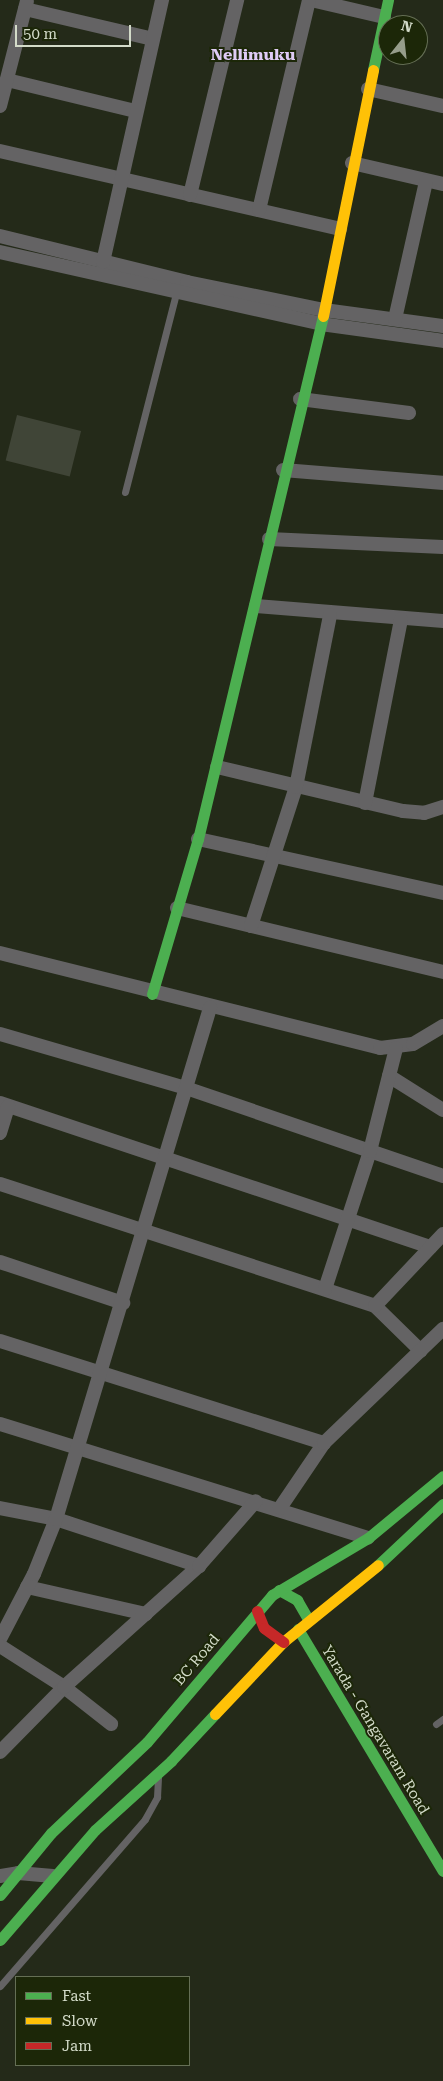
<!DOCTYPE html>
<style>
body{margin:0}
#map{position:relative;width:443px;height:2081px;overflow:hidden;background:#242a19;font-family:"Roboto Serif",serif}
div>[style]{position:absolute}
[style*='--x']{left:calc(var(--x)*1px);top:calc(var(--y)*1px);width:calc(var(--w)*1px);rotate:calc(var(--a)*1deg)}
.building>*{inset:0;background:#404537;transform-origin:0 0}
.lane>*{height:7px;margin:-3.5px;padding:0 3.5px;transform-origin:3.5px;border-radius:3.5px;background:#646364}
.street>*{height:14px;margin:-7px;padding:0 7px;transform-origin:7px;border-radius:7px;background:#646364}
.fast>*{height:11px;margin:-5.5px;padding:0 5.5px;transform-origin:5.5px;border-radius:5.5px;background:#4caf50}
.slow>*{height:11px;margin:-5.5px;padding:0 5.5px;transform-origin:5.5px;border-radius:5.5px;background:#ffc107}
.jam>*{height:11px;margin:-5.5px;padding:0 5.5px;transform-origin:5.5px;border-radius:5.5px;background:#c62828}
span{translate:-50% -50%;white-space:nowrap;text-align:center;line-height:1.15;-webkit-text-stroke:4px #1c2708;paint-order:stroke}
.street-label{font-size:15px;color:#d3dbc9}
.neighbourhood-label{font-size:16px;color:#dfccf5;font-weight:700}
.legend{position:absolute;left:15px;top:1976px;width:175px;height:90px;box-sizing:border-box;background:#1c2708;border:1px solid #656f55;margin:0;padding:6px 9px;list-style:none;font-size:15px;color:#d3dbc9}
.legend li{display:flex;align-items:center;gap:10px;height:25px}
.legend b{width:25px;border:1px solid #656f55}
.north{position:absolute;left:378px;top:15px;width:50px;height:50px;box-sizing:border-box;background:#1c2708;border:1px solid #656f55;border-radius:50%;rotate:16deg;font-size:14px;font-weight:700;line-height:20px;text-align:center;color:#d3dbc9}
.north::after{content:'';display:block;margin:auto;width:18px;height:22px;background:#969d8b;clip-path:polygon(50% 0,100% 100%,50% 72%,0 100%)}
.scale{position:absolute;left:15px;top:25px;width:116px;height:22px;box-sizing:border-box;border:2px solid #d3dbc9;border-top:0;padding-left:6px;font-size:15px;line-height:18px;white-space:nowrap;color:#d3dbc9;-webkit-text-stroke:4px #1c2708;paint-order:stroke}
</style>
<div id="map">
<div class="building">
<i style="left:17px;top:415px;width:66px;height:47px;rotate:14deg"></i>
</div>
<div class="lane">
<i style="--x:125;--y:492;--w:204;--a:-75.6"></i>
<i style="--x:436;--y:1724;--w:9;--a:-36"></i>
<i style="--x:0;--y:1986;--w:221;--a:-49"></i>
<i style="--x:145;--y:1819;--w:25;--a:-61"></i>
<i style="--x:157;--y:1797;--w:21;--a:-87"></i>
</div>
<div class="street">
<i style="--x:311;--y:0;--w:75;--a:13.1"></i>
<i style="--x:25;--y:9;--w:131;--a:13.2"></i>
<i style="--x:7;--y:80;--w:132;--a:13.6"></i>
<i style="--x:368;--y:89;--w:77;--a:12.8"></i>
<i style="--x:0;--y:106;--w:108;--a:-75.6"></i>
<i style="--x:0;--y:151;--w:349;--a:12.9"></i>
<i style="--x:352;--y:163;--w:93;--a:13"></i>
<i style="--x:190;--y:195;--w:201;--a:-76.4"></i>
<i style="--x:259;--y:210;--w:216;--a:-76.6"></i>
<i style="--x:0;--y:236;--w:193;--a:13.8"></i>
<i style="--x:187;--y:282;--w:140;--a:11.6"></i>
<i style="--x:324;--y:310;--w:120;--a:7.7"></i>
<i style="--x:0;--y:252;--w:329;--a:12.6"></i>
<i style="--x:321;--y:324;--w:123;--a:7.9"></i>
<i style="--x:103;--y:262;--w:269;--a:-77.3"></i>
<i style="--x:395;--y:319;--w:141;--a:-77.3"></i>
<i style="--x:300;--y:399;--w:110;--a:7.3"></i>
<i style="--x:283;--y:470;--w:161;--a:4.6"></i>
<i style="--x:269;--y:539;--w:174;--a:2.6"></i>
<i style="--x:256;--y:606;--w:188;--a:4.6"></i>
<i style="--x:217;--y:767;--w:191;--a:13.3"></i>
<i style="--x:403;--y:811;--w:21;--a:5"></i>
<i style="--x:424;--y:813;--w:20;--a:-18"></i>
<i style="--x:365;--y:803;--w:187;--a:-78.9"></i>
<i style="--x:198;--y:839;--w:251;--a:12.4"></i>
<i style="--x:177;--y:908;--w:274;--a:13.5"></i>
<i style="--x:251;--y:926;--w:146;--a:-72.1"></i>
<i style="--x:296;--y:787;--w:175;--a:-78.8"></i>
<i style="--x:0;--y:953;--w:392;--a:14"></i>
<i style="--x:380;--y:1048;--w:33;--a:-7"></i>
<i style="--x:413;--y:1044;--w:35;--a:-31"></i>
<i style="--x:0;--y:1034;--w:194;--a:16.2"></i>
<i style="--x:186;--y:1088;--w:272;--a:18.9"></i>
<i style="--x:389;--y:1076;--w:64;--a:32.2"></i>
<i style="--x:0;--y:1103;--w:454;--a:18.5"></i>
<i style="--x:0;--y:1133;--w:28;--a:-73"></i>
<i style="--x:0;--y:1184;--w:394;--a:18"></i>
<i style="--x:375;--y:1306;--w:64;--a:44.4"></i>
<i style="--x:0;--y:1262;--w:130;--a:18.4"></i>
<i style="--x:325;--y:1289;--w:145;--a:-71.9"></i>
<i style="--x:370;--y:1151;--w:106;--a:-75.8"></i>
<i style="--x:375;--y:1306;--w:99;--a:-46.6"></i>
<i style="--x:0;--y:1341;--w:340;--a:17.5"></i>
<i style="--x:0;--y:1424;--w:385;--a:17.2"></i>
<i style="--x:0;--y:1508;--w:57;--a:11.1"></i>
<i style="--x:56;--y:1519;--w:151;--a:18.2"></i>
<i style="--x:280;--y:1508;--w:78;--a:-55.9"></i>
<i style="--x:324;--y:1443;--w:165;--a:-43.8"></i>
<i style="--x:27;--y:1587;--w:122;--a:12.8"></i>
<i style="--x:0;--y:1639;--w:73;--a:-62.4"></i>
<i style="--x:34;--y:1574;--w:59;--a:-68.2"></i>
<i style="--x:56;--y:1519;--w:534;--a:-73.23"></i>
<i style="--x:0;--y:1646;--w:76;--a:32.6"></i>
<i style="--x:64;--y:1687;--w:60;--a:38.2"></i>
<i style="--x:0;--y:1752;--w:91;--a:-45.4"></i>
<i style="--x:64;--y:1687;--w:181;--a:-41.9"></i>
<i style="--x:199;--y:1566;--w:86;--a:-48.8"></i>
<i style="--x:0;--y:1876;--w:18;--a:-9"></i>
<i style="--x:18;--y:1873;--w:35;--a:5"></i>
</div>
<div class="fast">
<i style="--x:373;--y:70;--w:72;--a:-77.9"></i>
<i style="--x:152;--y:994;--w:162;--a:-73.5"></i>
<i style="--x:198;--y:839;--w:538;--a:-76.56"></i>
<i style="--x:378;--y:1565;--w:89;--a:-43.2"></i>
<i style="--x:279;--y:1590;--w:21;--a:29"></i>
<i style="--x:297;--y:1600;--w:22;--a:60"></i>
<i style="--x:298;--y:1629;--w:282;--a:59.1"></i>
<i style="--x:0;--y:1895;--w:80;--a:-50.6"></i>
<i style="--x:51;--y:1833;--w:132;--a:-43.5"></i>
<i style="--x:147;--y:1742;--w:193;--a:-49.6"></i>
<i style="--x:272;--y:1595;--w:112;--a:-30.7"></i>
<i style="--x:368;--y:1538;--w:97;--a:-39.6"></i>
<i style="--x:0;--y:1940;--w:145;--a:-49.2"></i>
<i style="--x:95;--y:1830;--w:103;--a:-42.2"></i>
<i style="--x:171;--y:1761;--w:64;--a:-46.9"></i>
</div>
<div class="slow">
<i style="--x:323;--y:316;--w:251;--a:-78.5"></i>
<i style="--x:215;--y:1714;--w:99;--a:-46.6"></i>
<i style="--x:283;--y:1642;--w:122;--a:-39"></i>
</div>
<div class="jam">
<i style="--x:257;--y:1611;--w:18;--a:68"></i>
<i style="--x:264;--y:1628;--w:24;--a:36"></i>
</div>
<div class="street-label">
<span style="left:197px;top:1660px;rotate:-50deg">BC Road</span>
<span style="left:375px;top:1730px;rotate:59deg">Yarada - Gangavaram Road</span>
</div>
<div class="neighbourhood-label">
<span style="left:253px;top:55px">Nellimuku</span>
</div>
<ul class="legend">
<li><b style="height:6px;background:#4caf50"></b>Fast</li>
<li><b style="height:6px;background:#ffc107"></b>Slow</li>
<li><b style="height:6px;background:#c62828"></b>Jam</li>
</ul>
<div class="north">N</div>
<div class="scale">50 m</div>
</div>
